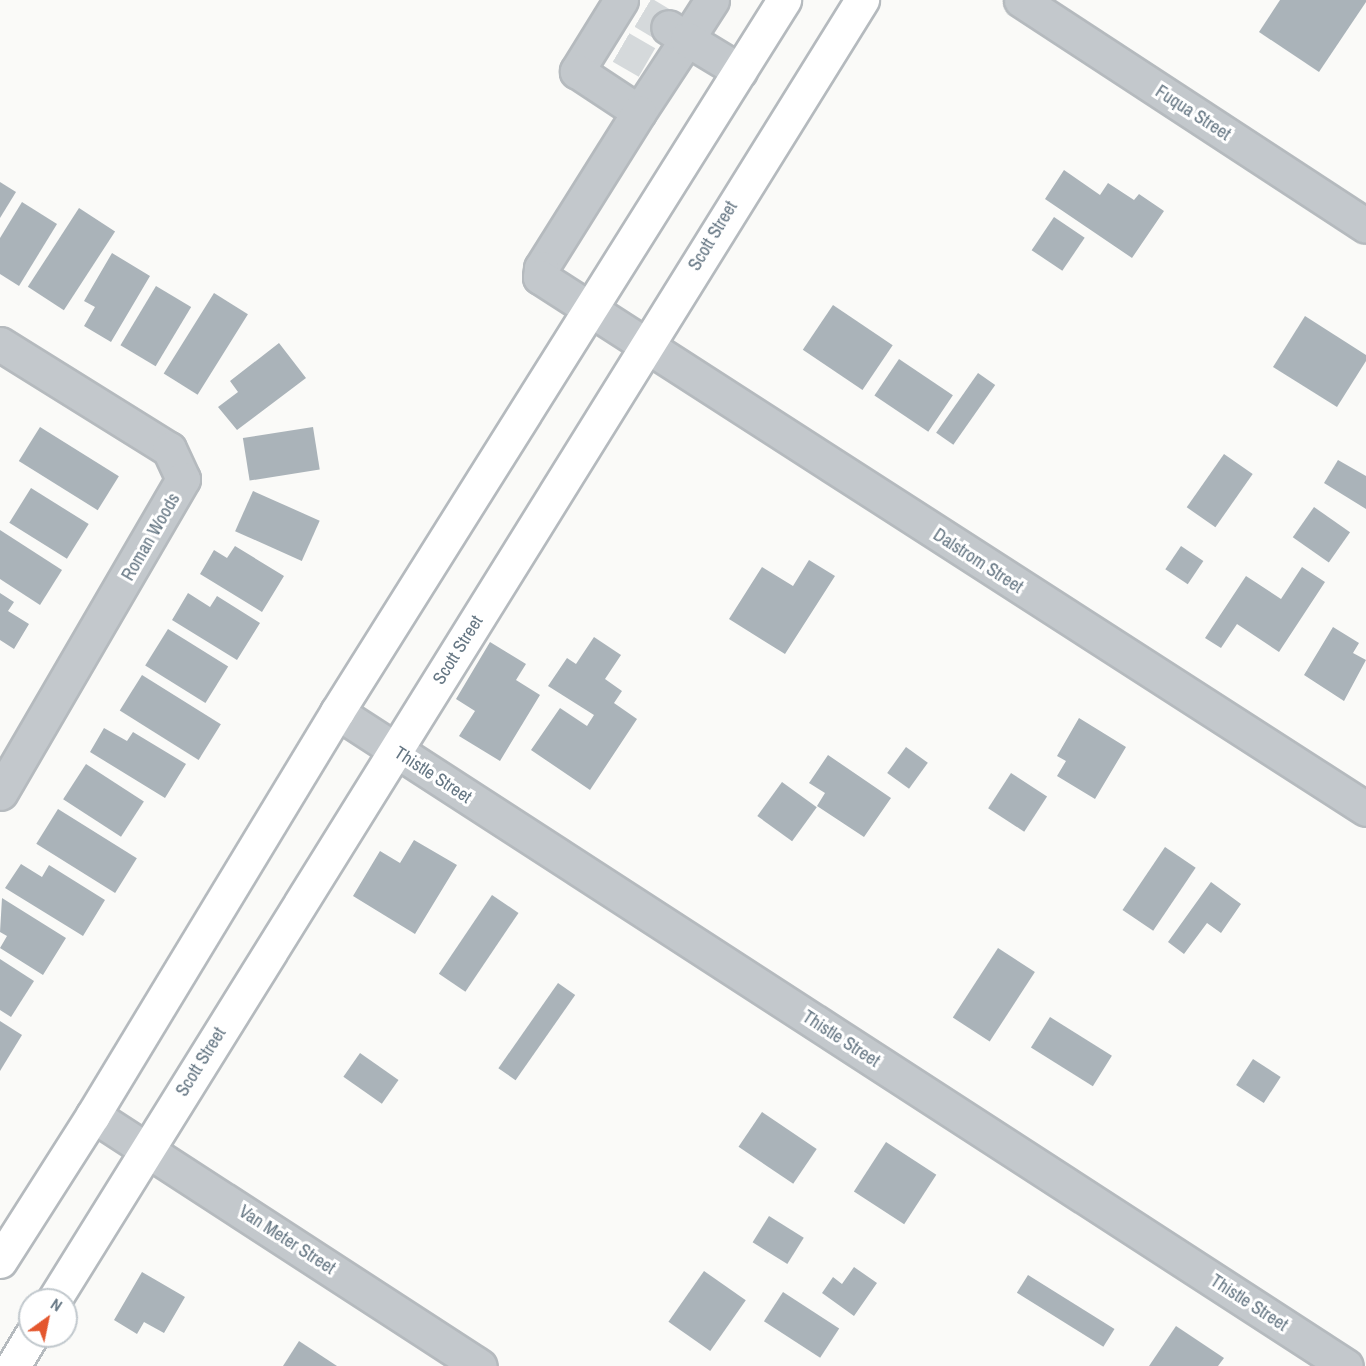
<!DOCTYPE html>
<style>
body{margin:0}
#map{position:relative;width:1366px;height:1366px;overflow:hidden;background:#fafaf8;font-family:"Archivo Narrow",sans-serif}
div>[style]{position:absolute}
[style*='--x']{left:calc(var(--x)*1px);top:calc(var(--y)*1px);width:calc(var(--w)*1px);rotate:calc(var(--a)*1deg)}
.building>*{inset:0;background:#aab3b9;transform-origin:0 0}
.minor-tunnel>*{height:33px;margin-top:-16.5px;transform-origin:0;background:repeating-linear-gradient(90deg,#d5d9db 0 33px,transparent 0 49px)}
.roads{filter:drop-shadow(2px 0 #b5babe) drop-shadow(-2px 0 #b5babe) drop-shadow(0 2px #b5babe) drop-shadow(0 -2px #b5babe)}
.minor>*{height:33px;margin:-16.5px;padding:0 16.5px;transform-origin:16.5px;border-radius:16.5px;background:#c3c8cc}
.major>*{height:33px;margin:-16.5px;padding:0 16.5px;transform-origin:16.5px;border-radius:16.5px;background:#fff}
span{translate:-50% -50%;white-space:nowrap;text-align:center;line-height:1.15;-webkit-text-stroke:6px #fff;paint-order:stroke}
.street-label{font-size:18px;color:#657683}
.north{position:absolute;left:18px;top:1288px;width:60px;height:60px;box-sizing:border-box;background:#fff;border:2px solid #c1c8cd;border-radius:50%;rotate:33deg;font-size:16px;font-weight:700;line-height:24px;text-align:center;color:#657683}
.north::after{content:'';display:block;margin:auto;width:21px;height:27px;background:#e4572e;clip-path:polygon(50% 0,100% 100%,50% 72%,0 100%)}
</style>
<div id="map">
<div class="building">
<i style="clip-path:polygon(1280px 0,1366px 0,1366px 2px,1319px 72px,1259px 32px)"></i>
<i style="clip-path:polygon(1064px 170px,1100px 195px,1108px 183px,1134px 200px,1139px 194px,1164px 211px,1132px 258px,1045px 199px)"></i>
<i style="clip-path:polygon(0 182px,16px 192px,0 218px)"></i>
<i style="clip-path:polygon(22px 202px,57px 224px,19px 286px,0 274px,0 238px)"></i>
<i style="left:79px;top:208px;width:43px;height:94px;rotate:33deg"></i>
<i style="left:1054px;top:217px;width:37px;height:40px;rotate:34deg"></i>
<i style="clip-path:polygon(112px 253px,150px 276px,111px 342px,84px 326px,95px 307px,84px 301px)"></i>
<i style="left:156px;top:286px;width:41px;height:69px;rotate:31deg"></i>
<i style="left:214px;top:293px;width:40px;height:95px;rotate:32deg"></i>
<i style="left:833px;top:305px;width:72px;height:54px;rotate:34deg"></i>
<i style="clip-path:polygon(1305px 316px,1366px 355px,1366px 361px,1337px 407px,1273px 367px)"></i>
<i style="clip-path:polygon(279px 343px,306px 378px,237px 430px,218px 407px,238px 392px,230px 381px)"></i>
<i style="left:899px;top:359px;width:65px;height:44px;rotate:34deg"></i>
<i style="left:978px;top:373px;width:21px;height:73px;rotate:35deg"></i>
<i style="left:40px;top:427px;width:93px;height:40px;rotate:32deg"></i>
<i style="left:313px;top:427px;width:43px;height:71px;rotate:81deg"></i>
<i style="left:1224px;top:454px;width:35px;height:65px;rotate:35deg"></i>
<i style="clip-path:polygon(1338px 460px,1366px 476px,1366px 509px,1324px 483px)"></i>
<i style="left:31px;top:488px;width:68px;height:41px;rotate:32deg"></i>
<i style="left:253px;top:491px;width:73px;height:44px;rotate:24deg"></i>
<i style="left:1314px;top:507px;width:44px;height:37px;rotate:35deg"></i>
<i style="clip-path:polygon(0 530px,62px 570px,40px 605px,0 579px)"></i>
<i style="clip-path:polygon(235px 546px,284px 576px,262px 612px,200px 574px,214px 550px,227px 558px)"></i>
<i style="left:1181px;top:546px;width:27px;height:28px;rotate:34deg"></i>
<i style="clip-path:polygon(809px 560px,835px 576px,785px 654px,729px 619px,762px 567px,793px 586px)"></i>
<i style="clip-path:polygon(1302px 567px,1325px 582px,1279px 652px,1237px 624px,1221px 648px,1205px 638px,1246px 576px,1281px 599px)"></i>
<i style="clip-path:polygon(0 593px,14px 602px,8px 611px,29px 624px,14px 649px,0 640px)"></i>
<i style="clip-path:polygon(188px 593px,210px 607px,217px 596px,260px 623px,237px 660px,172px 620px)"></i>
<i style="clip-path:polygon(1333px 627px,1359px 643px,1353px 653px,1366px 660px,1344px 701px,1304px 675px)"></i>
<i style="left:168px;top:629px;width:71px;height:43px;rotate:32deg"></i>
<i style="clip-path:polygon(594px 637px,621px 655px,605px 679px,622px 691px,614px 703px,637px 719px,590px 790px,531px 750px,560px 708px,587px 726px,594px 715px,548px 686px,567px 658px,576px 664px)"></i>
<i style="clip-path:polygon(490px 642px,526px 664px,516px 680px,540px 695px,500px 761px,459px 736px,475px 711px,456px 699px)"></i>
<i style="left:142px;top:675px;width:93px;height:42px;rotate:32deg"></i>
<i style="clip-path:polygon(1079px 718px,1126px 747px,1095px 799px,1057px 776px,1066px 761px,1057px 756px)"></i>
<i style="clip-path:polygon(104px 728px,127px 741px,133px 732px,186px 764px,165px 798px,90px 752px)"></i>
<i style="left:906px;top:747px;width:27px;height:32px;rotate:36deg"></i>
<i style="clip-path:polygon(828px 755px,891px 798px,864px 837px,817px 806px,825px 793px,809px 783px)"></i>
<i style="left:86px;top:764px;width:69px;height:42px;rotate:33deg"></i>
<i style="left:1011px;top:773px;width:43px;height:42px;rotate:33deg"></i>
<i style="left:782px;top:782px;width:43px;height:42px;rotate:36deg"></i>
<i style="left:58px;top:809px;width:93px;height:41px;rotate:32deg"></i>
<i style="clip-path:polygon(414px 840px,457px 865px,415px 934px,353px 896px,380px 851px,400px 863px)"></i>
<i style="left:1165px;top:847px;width:37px;height:76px;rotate:34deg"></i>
<i style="clip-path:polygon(21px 864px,42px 877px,49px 865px,105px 900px,83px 936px,5px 888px)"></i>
<i style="clip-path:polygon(1211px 882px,1241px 904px,1221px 933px,1207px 923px,1184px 954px,1168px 942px)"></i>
<i style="left:492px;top:895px;width:32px;height:95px;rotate:34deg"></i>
<i style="clip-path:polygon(2px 898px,66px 938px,43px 975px,0 948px,7px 936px,0 932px)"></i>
<i style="left:998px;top:948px;width:44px;height:83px;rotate:33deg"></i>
<i style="clip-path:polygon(0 959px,34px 981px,11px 1017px,0 1010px)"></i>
<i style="left:558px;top:983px;width:21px;height:104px;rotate:35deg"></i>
<i style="left:1050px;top:1017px;width:73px;height:36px;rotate:32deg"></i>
<i style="clip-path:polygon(0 1021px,22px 1035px,0 1071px)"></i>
<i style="left:360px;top:1053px;width:47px;height:29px;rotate:35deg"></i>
<i style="left:1253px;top:1059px;width:33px;height:31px;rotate:33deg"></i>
<i style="left:762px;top:1112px;width:66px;height:42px;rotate:34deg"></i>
<i style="left:886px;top:1142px;width:60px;height:59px;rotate:33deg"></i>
<i style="left:769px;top:1216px;width:41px;height:31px;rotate:32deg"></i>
<i style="clip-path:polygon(854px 1267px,877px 1283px,854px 1316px,822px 1293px,833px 1277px,842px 1284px)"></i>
<i style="left:704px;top:1271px;width:51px;height:62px;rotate:35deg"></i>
<i style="clip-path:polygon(142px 1272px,185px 1297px,164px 1333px,144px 1322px,137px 1334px,114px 1320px)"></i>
<i style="left:1028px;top:1275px;width:102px;height:21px;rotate:32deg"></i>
<i style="left:783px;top:1292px;width:67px;height:35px;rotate:33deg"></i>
<i style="clip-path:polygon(1176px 1326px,1224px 1358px,1218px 1366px,1149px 1366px)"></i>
<i style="clip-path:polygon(299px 1341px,337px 1366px,283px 1366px)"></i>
</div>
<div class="minor-tunnel">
<i style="--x:643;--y:12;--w:29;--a:31"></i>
<i style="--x:621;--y:47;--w:30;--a:30"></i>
</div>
<div class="roads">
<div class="minor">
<i style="--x:621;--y:0;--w:84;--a:121.8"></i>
<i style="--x:577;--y:71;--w:74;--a:33.5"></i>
<i style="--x:639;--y:112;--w:87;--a:-56.7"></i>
<i style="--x:687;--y:39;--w:22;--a:-148"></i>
<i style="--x:712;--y:0;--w:46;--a:122.7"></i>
<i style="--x:687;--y:39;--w:62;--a:31.1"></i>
<i style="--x:1021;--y:0;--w:412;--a:33.2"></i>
<i style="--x:639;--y:112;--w:184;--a:122.1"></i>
<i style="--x:541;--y:268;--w:9;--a:96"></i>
<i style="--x:540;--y:277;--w:982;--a:32.78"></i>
<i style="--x:0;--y:344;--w:199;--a:31.9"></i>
<i style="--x:169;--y:449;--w:33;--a:65"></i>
<i style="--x:183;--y:479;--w:363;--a:120.2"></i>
<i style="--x:337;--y:712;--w:1202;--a:32.95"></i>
<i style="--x:93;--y:1115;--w:461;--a:33"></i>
</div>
<div class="major">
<i style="--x:0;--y:1261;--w:173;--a:-57.5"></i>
<i style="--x:93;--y:1115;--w:471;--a:-58.8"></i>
<i style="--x:337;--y:712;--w:841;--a:-57.88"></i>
<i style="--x:54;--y:1300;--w:1531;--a:-58.14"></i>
<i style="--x:13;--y:1366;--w:35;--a:-59"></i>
</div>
</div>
<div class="street-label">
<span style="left:1193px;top:113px;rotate:33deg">Fuqua Street</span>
<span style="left:713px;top:236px;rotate:-59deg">Scott Street</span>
<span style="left:151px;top:537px;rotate:-60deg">Roman Woods</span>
<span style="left:978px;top:561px;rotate:33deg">Dalstrom Street</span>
<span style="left:458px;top:650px;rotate:-58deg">Scott Street</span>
<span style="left:433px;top:775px;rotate:33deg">Thistle Street</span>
<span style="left:841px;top:1039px;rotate:33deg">Thistle Street</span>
<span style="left:201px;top:1062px;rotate:-58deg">Scott Street</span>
<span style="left:287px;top:1240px;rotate:33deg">Van Meter Street</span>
<span style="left:1249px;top:1303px;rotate:33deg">Thistle Street</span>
</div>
<div class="north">N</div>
</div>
